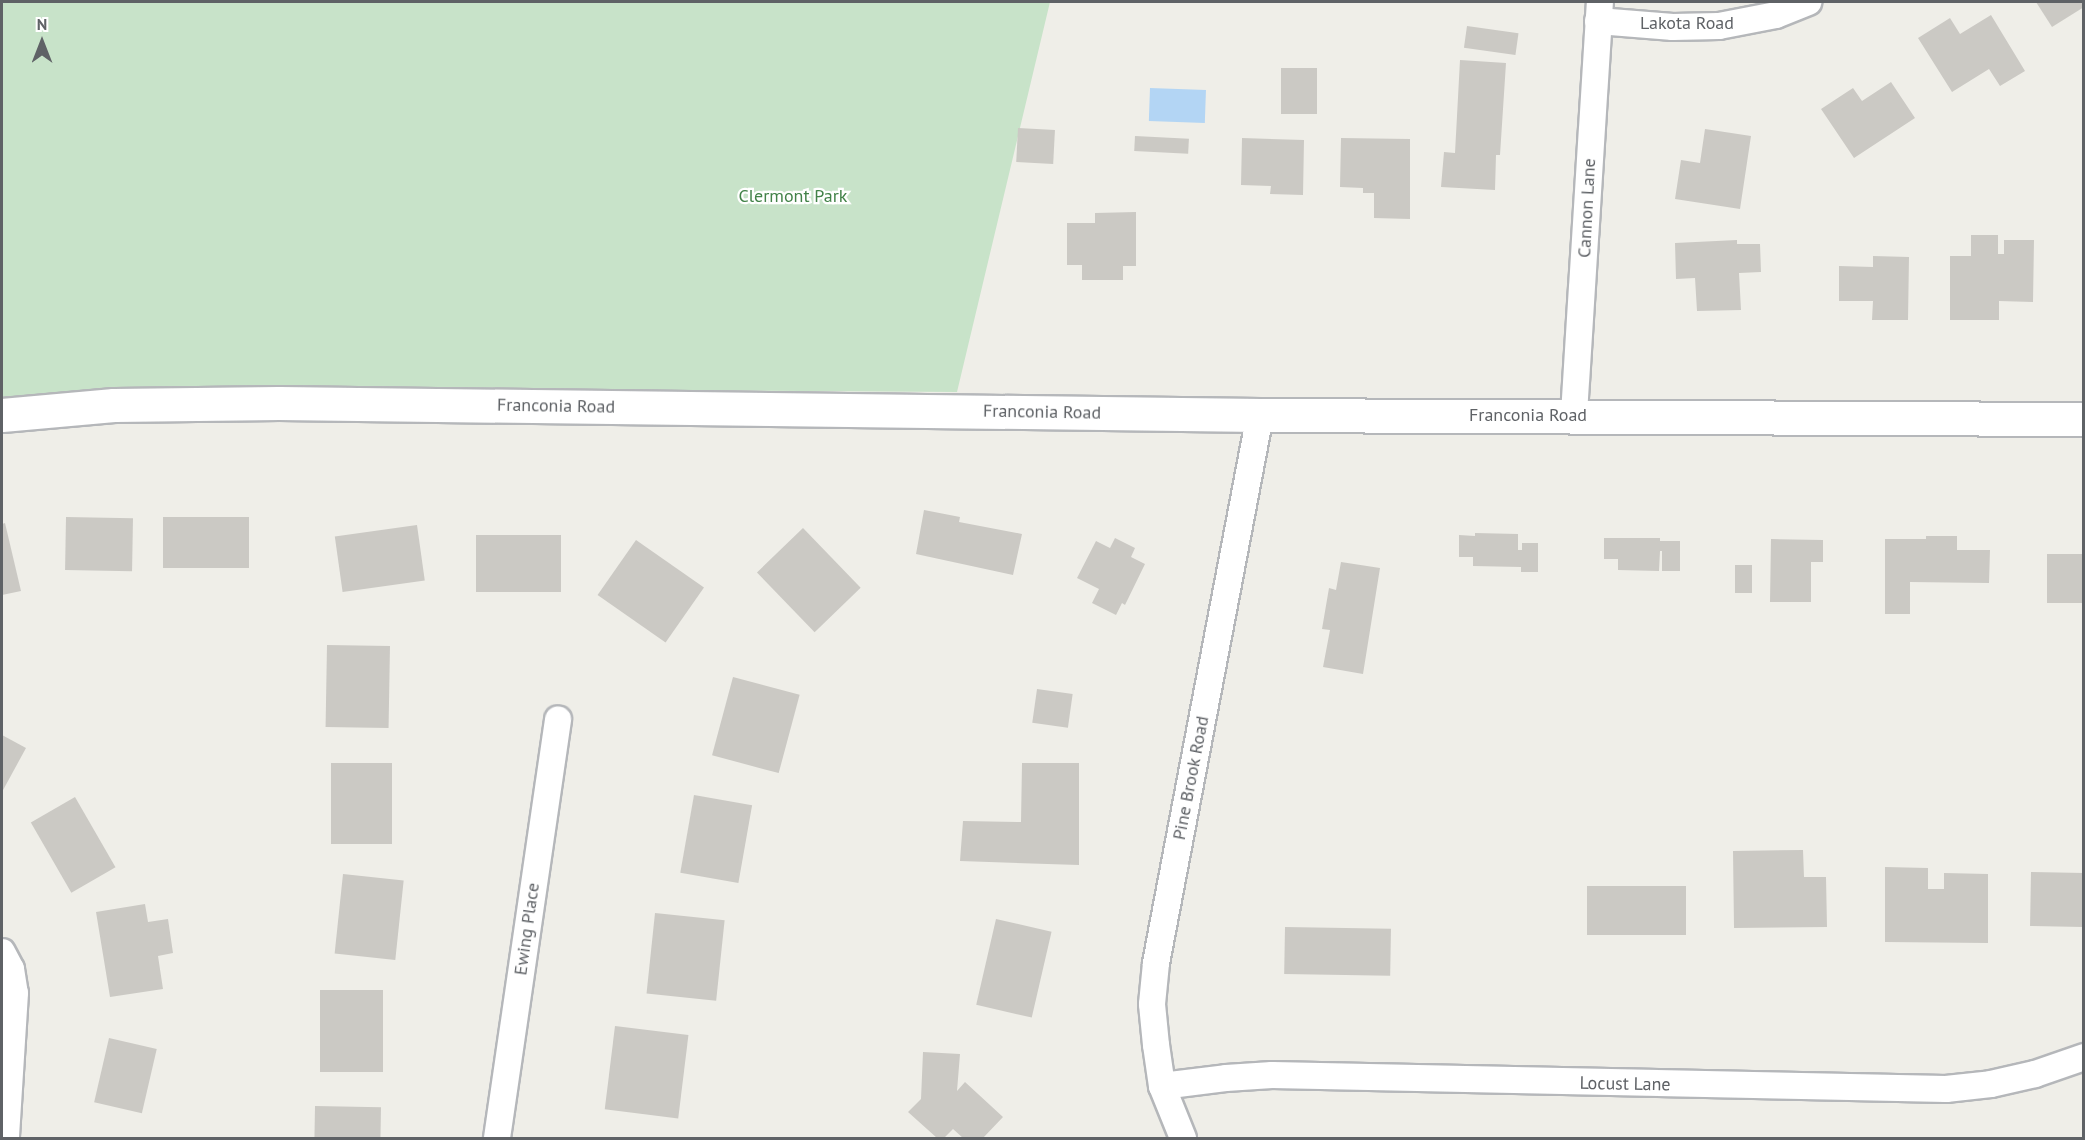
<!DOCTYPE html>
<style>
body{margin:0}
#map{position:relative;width:2085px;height:1140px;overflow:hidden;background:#efeee8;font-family:"PT Sans",sans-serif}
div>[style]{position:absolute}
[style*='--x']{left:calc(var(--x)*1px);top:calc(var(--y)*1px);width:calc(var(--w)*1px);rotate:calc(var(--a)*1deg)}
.green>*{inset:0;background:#c8e3c9}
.water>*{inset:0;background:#b3d5f4;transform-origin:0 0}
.building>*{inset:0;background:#cbc9c4;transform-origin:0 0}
.roads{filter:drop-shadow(2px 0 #b5b7ba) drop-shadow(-2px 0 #b5b7ba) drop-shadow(0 2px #b5b7ba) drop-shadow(0 -2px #b5b7ba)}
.street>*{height:26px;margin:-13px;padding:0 13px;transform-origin:13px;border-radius:13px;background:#fff}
.secondary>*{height:33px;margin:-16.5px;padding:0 16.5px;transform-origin:16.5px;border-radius:16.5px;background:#fff}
span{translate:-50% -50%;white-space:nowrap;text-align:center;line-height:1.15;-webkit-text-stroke:4.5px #fff;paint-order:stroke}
.street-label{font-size:18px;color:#5f6266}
.park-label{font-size:18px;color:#428248}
.frame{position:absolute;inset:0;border:3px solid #5f6266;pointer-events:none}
.north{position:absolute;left:12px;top:12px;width:60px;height:60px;-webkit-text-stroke:4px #fff;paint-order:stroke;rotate:0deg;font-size:16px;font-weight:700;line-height:24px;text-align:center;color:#5f6266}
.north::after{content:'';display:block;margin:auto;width:21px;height:27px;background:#5f6266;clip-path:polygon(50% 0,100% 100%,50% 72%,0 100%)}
</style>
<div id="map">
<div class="green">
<i style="clip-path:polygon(2px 2px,1050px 2px,957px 392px,186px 387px,84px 391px,2px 401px)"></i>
</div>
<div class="water">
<i style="left:1150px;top:88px;width:56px;height:33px;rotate:2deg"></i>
</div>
<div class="building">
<i style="clip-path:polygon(2036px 2px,2084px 2px,2084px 7px,2052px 27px)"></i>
<i style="clip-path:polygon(1991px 15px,2025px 71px,2000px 86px,1989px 69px,1952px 92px,1918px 38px,1950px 18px,1960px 34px)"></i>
<i style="left:1467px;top:26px;width:52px;height:22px;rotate:8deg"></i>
<i style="clip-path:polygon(1460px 60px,1506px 63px,1500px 155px,1496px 155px,1495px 190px,1441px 187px,1444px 152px,1455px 153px)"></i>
<i style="left:1281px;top:68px;width:36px;height:46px"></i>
<i style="clip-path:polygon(1891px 82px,1915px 118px,1854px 158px,1821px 109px,1853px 88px,1862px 101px)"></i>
<i style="left:1018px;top:128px;width:37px;height:34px;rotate:3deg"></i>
<i style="clip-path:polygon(1705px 129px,1751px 136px,1740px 209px,1675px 199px,1681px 160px,1700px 163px)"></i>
<i style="left:1135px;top:136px;width:54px;height:15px;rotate:3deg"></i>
<i style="clip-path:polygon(1242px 138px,1304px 140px,1303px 195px,1270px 194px,1271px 186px,1241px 185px)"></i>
<i style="clip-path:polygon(1341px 138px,1410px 139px,1410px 219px,1374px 218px,1374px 193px,1363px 193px,1363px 188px,1340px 187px)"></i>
<i style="clip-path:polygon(1136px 212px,1136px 266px,1123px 266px,1123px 280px,1082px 280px,1082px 265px,1067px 265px,1067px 223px,1095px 223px,1095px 213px)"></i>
<i style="clip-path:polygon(1971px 235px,1998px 235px,1998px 254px,2004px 254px,2004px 240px,2034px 240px,2033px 302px,1999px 301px,1999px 320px,1950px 320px,1950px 256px,1971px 256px)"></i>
<i style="clip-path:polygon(1737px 240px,1737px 244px,1760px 244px,1761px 272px,1739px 273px,1741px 310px,1697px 311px,1695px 278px,1676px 279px,1675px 243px)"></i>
<i style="clip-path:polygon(1873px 256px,1909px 257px,1908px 320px,1872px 320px,1873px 301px,1839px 301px,1839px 266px,1873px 267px)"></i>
<i style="clip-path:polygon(924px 510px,960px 517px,959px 522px,1022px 534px,1013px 575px,916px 554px)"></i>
<i style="left:66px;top:517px;width:67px;height:53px;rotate:1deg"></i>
<i style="left:163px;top:517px;width:86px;height:51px"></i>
<i style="clip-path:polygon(5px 523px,21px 591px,2px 595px,2px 524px)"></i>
<i style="left:417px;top:525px;width:56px;height:83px;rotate:82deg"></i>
<i style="left:803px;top:528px;width:83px;height:64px;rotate:46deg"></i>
<i style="clip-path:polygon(1475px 533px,1518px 534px,1518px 550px,1522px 550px,1522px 543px,1538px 543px,1538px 572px,1521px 572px,1521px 567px,1473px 566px,1473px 557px,1459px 557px,1459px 535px,1475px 536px)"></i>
<i style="left:476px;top:535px;width:85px;height:57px"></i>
<i style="clip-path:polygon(1926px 536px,1957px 536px,1957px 550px,1990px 550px,1989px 583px,1910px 582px,1910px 614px,1885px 614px,1885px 539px,1926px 539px)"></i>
<i style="clip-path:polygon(1115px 538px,1135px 548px,1131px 557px,1145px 564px,1125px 605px,1122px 603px,1116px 615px,1092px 603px,1099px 589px,1077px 578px,1096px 541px,1110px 548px)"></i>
<i style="clip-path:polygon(1604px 538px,1660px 538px,1660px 541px,1680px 541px,1680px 571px,1662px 571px,1662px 551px,1660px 551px,1659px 571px,1618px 570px,1618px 559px,1604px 559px)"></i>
<i style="clip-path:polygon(1771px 539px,1823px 540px,1823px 562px,1811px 562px,1811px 602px,1770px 602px)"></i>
<i style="left:636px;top:540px;width:83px;height:67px;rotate:35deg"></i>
<i style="left:2047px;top:554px;width:37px;height:49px"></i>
<i style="clip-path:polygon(1341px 562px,1380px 568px,1363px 674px,1323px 667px,1330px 630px,1322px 629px,1329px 588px,1336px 590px)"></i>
<i style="left:1735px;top:565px;width:17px;height:28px"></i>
<i style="left:327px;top:645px;width:63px;height:82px;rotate:1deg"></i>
<i style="left:733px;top:677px;width:69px;height:81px;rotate:15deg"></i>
<i style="left:1037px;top:689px;width:36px;height:34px;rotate:8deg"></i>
<i style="clip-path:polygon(2px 735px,26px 748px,2px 792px)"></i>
<i style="left:331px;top:763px;width:61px;height:81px"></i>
<i style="clip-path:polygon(1022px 763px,1079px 763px,1079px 865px,960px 861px,963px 821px,1021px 822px)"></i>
<i style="left:694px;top:795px;width:59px;height:79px;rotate:10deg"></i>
<i style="left:75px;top:797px;width:81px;height:51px;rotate:60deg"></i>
<i style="clip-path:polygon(1803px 850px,1804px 877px,1826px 877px,1827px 927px,1734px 928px,1733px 851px)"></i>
<i style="clip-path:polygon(1885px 867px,1928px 868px,1928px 889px,1944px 889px,1944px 873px,1988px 874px,1988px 943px,1885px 942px)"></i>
<i style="left:2031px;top:872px;width:53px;height:54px;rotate:1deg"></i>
<i style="left:343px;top:874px;width:61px;height:80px;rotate:6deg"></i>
<i style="left:1587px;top:886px;width:99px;height:49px"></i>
<i style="clip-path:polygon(145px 904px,148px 922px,168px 919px,173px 953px,158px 956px,163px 989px,110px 997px,96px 912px)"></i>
<i style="left:655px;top:913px;width:70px;height:81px;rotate:6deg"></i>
<i style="left:996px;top:919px;width:57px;height:88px;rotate:13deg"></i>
<i style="left:1285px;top:927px;width:106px;height:47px;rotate:1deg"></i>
<i style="left:320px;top:990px;width:63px;height:82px"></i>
<i style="left:615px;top:1026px;width:74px;height:84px;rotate:7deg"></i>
<i style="left:109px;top:1038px;width:49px;height:66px;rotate:13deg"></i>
<i style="clip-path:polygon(923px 1052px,960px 1054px,957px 1091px,965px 1082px,1003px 1117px,983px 1138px,963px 1138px,953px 1129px,944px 1138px,937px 1138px,908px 1112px,921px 1099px)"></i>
<i style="left:315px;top:1106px;width:66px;height:32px;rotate:1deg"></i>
</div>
<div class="roads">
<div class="street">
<i style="--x:1598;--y:21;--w:75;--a:4.6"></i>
<i style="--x:1673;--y:27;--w:46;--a:-1.2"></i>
<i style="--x:1719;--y:26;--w:58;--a:-10.9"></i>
<i style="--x:1776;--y:15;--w:35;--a:-22"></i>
<i style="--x:1574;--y:414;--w:413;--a:-86.4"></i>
<i style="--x:2;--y:952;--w:19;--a:62"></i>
<i style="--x:11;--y:969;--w:24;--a:81"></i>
<i style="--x:15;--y:993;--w:145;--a:93.6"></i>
<i style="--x:1162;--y:1086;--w:64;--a:-7.1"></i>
<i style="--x:1226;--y:1078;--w:46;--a:-3.7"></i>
<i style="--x:1272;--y:1075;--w:674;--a:1.19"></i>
<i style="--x:1946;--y:1089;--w:45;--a:-6.3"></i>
<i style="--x:1991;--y:1084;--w:45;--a:-12.8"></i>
<i style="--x:2035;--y:1074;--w:52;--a:-19.1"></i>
<i style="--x:497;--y:1138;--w:423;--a:-81.7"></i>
<i style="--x:1183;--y:1138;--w:56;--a:-112"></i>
<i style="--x:1162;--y:1086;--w:41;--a:-98.3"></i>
<i style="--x:1156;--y:1045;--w:41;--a:-95.6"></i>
<i style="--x:1152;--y:1004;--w:41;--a:-84.4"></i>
<i style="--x:1156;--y:963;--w:558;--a:-79.25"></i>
</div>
<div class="secondary">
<i style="--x:2;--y:415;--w:112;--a:-5.1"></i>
<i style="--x:114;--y:405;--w:165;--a:-0.7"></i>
<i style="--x:279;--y:403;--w:981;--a:0.7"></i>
<i style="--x:1260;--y:415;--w:824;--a:0.28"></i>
</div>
</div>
<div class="street-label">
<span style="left:1687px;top:23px">Lakota Road</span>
<span style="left:1587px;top:208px;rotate:-87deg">Cannon Lane</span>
<span style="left:556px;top:406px;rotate:1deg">Franconia Road</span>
<span style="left:1042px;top:412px;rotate:1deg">Franconia Road</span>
<span style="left:1528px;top:415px">Franconia Road</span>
<span style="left:1191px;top:778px;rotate:-79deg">Pine Brook Road</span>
<span style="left:527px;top:929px;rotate:-82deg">Ewing Place</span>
<span style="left:1625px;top:1084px;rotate:1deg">Locust Lane</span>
</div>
<div class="park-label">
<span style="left:793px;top:196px">Clermont Park</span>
</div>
<div class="frame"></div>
<div class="north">N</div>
</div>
